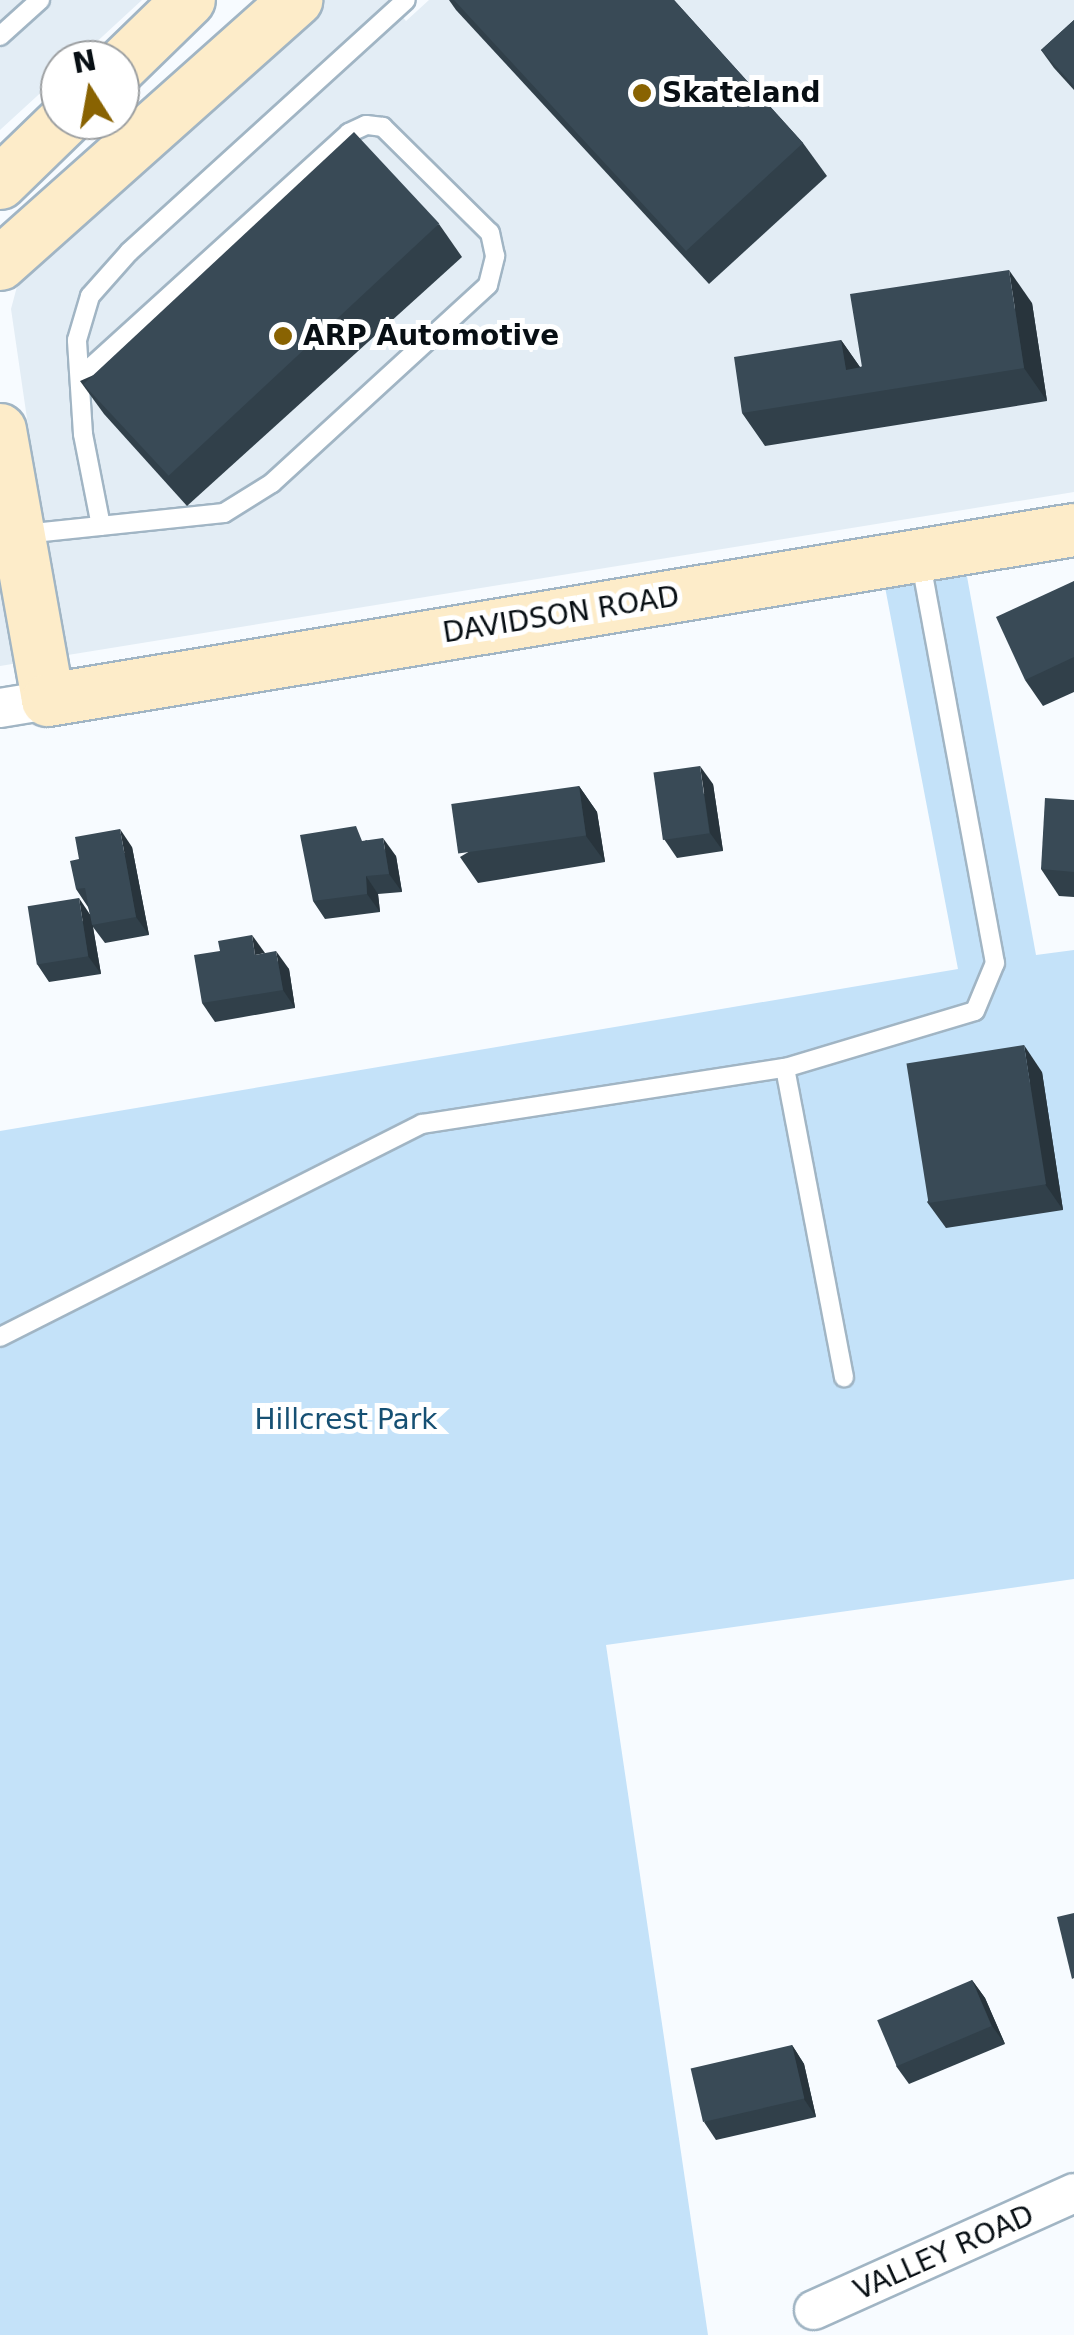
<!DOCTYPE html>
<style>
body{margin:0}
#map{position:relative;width:1074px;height:2335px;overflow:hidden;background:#f7fbff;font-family:"DejaVu Sans",sans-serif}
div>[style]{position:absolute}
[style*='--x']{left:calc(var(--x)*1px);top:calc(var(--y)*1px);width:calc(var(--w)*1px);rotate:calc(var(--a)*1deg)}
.built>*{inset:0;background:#e3edf5}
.green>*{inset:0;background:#c4e2f9}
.roads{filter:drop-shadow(2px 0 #a1b5c4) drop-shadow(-2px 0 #a1b5c4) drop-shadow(0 2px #a1b5c4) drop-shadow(0 -2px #a1b5c4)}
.lane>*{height:18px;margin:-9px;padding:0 9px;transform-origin:9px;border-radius:9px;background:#fff}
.street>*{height:38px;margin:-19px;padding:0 19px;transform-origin:19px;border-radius:19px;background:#fff}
.secondary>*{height:52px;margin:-26px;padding:0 26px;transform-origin:26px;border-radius:26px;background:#fdecc9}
.wall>*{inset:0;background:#31404a}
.shaded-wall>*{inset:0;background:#28343c}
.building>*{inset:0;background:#394a56;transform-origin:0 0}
.dots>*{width:28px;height:28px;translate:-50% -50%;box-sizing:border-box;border:5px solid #fff;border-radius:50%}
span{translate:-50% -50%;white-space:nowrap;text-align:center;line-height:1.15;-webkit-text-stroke:10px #fff;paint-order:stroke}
.poi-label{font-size:28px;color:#080f14;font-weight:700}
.left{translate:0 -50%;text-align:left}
.street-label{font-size:28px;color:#080f14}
.park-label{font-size:28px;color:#165073}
.north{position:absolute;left:40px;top:40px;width:100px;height:100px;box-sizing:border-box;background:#fff;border:2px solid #9c9fa1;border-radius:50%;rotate:349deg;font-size:28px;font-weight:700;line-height:40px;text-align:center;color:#080f14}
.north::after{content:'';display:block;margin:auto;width:35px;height:45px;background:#896302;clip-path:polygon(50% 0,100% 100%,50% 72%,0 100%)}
</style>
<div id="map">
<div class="built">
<i style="clip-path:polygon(0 0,142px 0,77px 60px,60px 60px,60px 75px,0 130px)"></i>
<i style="clip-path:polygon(318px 0,388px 0,406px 21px,429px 0,1074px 0,1074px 492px,0 666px,0 553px,45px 542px,11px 309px,19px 279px)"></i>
</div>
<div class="green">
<i style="clip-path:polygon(966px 571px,1036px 955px,1074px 950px,1074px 1579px,606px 1645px,708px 2335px,0 2335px,0 1131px,958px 969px,885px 587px)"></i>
</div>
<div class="roads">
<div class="lane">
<i style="--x:0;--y:36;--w:54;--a:-42"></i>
<i style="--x:101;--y:526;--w:94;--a:-101.1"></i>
<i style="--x:83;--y:434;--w:94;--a:-93.7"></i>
<i style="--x:77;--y:340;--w:46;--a:-73.5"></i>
<i style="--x:90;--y:296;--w:59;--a:-48.4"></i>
<i style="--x:129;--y:252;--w:374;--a:-42.3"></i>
<i style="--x:24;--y:534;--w:201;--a:-6"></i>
<i style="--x:224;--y:513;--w:57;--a:-32"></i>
<i style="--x:272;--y:483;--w:293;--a:-42.5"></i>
<i style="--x:488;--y:285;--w:30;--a:-76"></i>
<i style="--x:495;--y:256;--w:24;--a:-102"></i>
<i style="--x:490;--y:233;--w:151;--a:-135.3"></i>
<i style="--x:383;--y:127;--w:17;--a:-173"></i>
<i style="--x:366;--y:125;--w:19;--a:155"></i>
<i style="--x:349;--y:133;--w:363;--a:137.8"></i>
<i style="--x:785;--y:1068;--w:315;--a:79.2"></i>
<i style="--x:0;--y:1337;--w:473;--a:-26.8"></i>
<i style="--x:422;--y:1124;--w:367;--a:-8.8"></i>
<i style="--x:785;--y:1068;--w:198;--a:-16.7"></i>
<i style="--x:975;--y:1011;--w:52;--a:-67.4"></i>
<i style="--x:995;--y:963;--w:408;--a:-100.5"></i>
</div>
<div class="street">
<i style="--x:0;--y:708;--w:49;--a:-9.5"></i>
<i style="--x:814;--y:2310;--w:285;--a:-24.2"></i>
</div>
<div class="secondary">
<i style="--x:120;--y:67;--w:96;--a:-44.2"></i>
<i style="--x:0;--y:183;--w:91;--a:-44.1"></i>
<i style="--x:0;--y:264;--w:397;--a:-41.7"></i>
<i style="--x:0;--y:430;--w:274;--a:79.9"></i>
<i style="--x:48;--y:700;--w:1040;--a:-9.41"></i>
</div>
</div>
<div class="wall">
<i style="clip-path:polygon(449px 0,674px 0,803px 143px,827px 176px,709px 284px,456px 10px)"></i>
<i style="clip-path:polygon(1074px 20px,1074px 90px,1054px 68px,1041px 50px)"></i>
<i style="clip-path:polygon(439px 224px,462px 257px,187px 506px,104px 414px,80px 381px)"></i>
<i style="clip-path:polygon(1032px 303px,1047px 401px,765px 446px,742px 413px,841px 340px,860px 367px)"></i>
<i style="clip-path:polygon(1074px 581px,1074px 692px,1043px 706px,1025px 680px)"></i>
<i style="clip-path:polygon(713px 784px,723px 851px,677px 858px,664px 839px)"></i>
<i style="clip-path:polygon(579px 786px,597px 812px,605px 862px,478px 883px,460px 857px)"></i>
<i style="clip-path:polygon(1074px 800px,1074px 897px,1059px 896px,1041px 869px)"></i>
<i style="clip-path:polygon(366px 840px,396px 856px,402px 892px,378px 894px,380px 912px,325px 919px,313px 901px)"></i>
<i style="clip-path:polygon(132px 847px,149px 935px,105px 943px,93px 927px,101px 974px,49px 982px,37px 964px,90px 914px,88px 907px,76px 889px)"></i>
<i style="clip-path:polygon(264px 953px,289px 969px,295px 1008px,215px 1022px,202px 1003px)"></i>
<i style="clip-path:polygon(1042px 1072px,1063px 1210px,946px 1228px,927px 1202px)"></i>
<i style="clip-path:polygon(972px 1980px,985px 1998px,1005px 2044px,909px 2084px,896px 2066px)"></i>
<i style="clip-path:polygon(792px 2045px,804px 2064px,816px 2117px,716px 2140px,704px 2122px)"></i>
</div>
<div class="shaded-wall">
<i style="clip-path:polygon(1009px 270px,1032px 303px,1047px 401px,1024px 368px)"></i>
<i style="clip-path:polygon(841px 340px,864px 373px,846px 370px)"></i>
<i style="clip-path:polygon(700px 766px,713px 784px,723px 851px,710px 833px)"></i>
<i style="clip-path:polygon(579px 786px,597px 812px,605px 862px,586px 836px)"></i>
<i style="clip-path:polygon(120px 829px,132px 847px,149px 935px,136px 917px)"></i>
<i style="clip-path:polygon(383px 838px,396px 856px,402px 892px,389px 874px)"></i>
<i style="clip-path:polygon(366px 876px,378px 894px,380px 912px,367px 894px)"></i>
<i style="clip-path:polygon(79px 898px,91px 916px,101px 974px,88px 956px)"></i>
<i style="clip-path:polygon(252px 935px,265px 953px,255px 955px)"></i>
<i style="clip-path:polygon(276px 951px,289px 969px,295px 1008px,283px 990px)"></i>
<i style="clip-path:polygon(1024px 1045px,1042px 1072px,1063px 1210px,1045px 1184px)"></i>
<i style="clip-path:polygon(972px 1980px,985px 1998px,1005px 2044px,992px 2026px)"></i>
<i style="clip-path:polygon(792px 2045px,804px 2064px,816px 2117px,804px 2099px)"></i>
</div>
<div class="building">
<i style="clip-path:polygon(454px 0,674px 0,803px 143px,686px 251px)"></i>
<i style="clip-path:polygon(1074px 20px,1074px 86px,1041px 50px)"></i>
<i style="left:354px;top:132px;width:125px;height:370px;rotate:47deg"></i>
<i style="clip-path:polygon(1009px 270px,1024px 368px,742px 413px,734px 357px,841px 340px,846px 370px,862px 367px,850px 294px)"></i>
<i style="clip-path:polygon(1074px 581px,1074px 657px,1025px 680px,996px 617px)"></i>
<i style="left:700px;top:766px;width:68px;height:47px;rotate:82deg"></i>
<i style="left:579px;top:786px;width:50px;height:129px;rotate:82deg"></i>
<i style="clip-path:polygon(1045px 798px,1074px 800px,1074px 872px,1041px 869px)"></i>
<i style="clip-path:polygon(356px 826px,362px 841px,383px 838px,389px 874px,366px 876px,367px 894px,313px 901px,300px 835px)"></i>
<i style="clip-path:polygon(120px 829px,136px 917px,92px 925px,85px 888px,76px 889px,70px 861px,79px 859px,75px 837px)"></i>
<i style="left:79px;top:898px;width:59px;height:52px;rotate:81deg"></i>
<i style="clip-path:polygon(252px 935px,255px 955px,276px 951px,283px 990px,202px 1003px,194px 955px,220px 951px,218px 941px)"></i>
<i style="left:1024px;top:1045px;width:141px;height:119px;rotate:81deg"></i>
<i style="clip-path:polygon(1074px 1913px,1074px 1978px,1072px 1979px,1057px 1917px)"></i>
<i style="left:972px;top:1980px;width:50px;height:103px;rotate:67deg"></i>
<i style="left:792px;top:2045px;width:55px;height:104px;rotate:77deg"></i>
</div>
<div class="dots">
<i style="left:642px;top:93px;background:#896302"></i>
<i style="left:283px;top:336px;background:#896302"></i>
</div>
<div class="poi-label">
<span class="left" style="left:662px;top:93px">Skateland</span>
<span class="left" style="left:303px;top:336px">ARP Automotive</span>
</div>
<div class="street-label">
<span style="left:561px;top:615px;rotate:-9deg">DAVIDSON ROAD</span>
<span style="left:944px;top:2253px;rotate:-24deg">VALLEY ROAD</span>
</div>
<div class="park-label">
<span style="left:346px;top:1420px">Hillcrest Park</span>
</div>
<div class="north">N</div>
</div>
